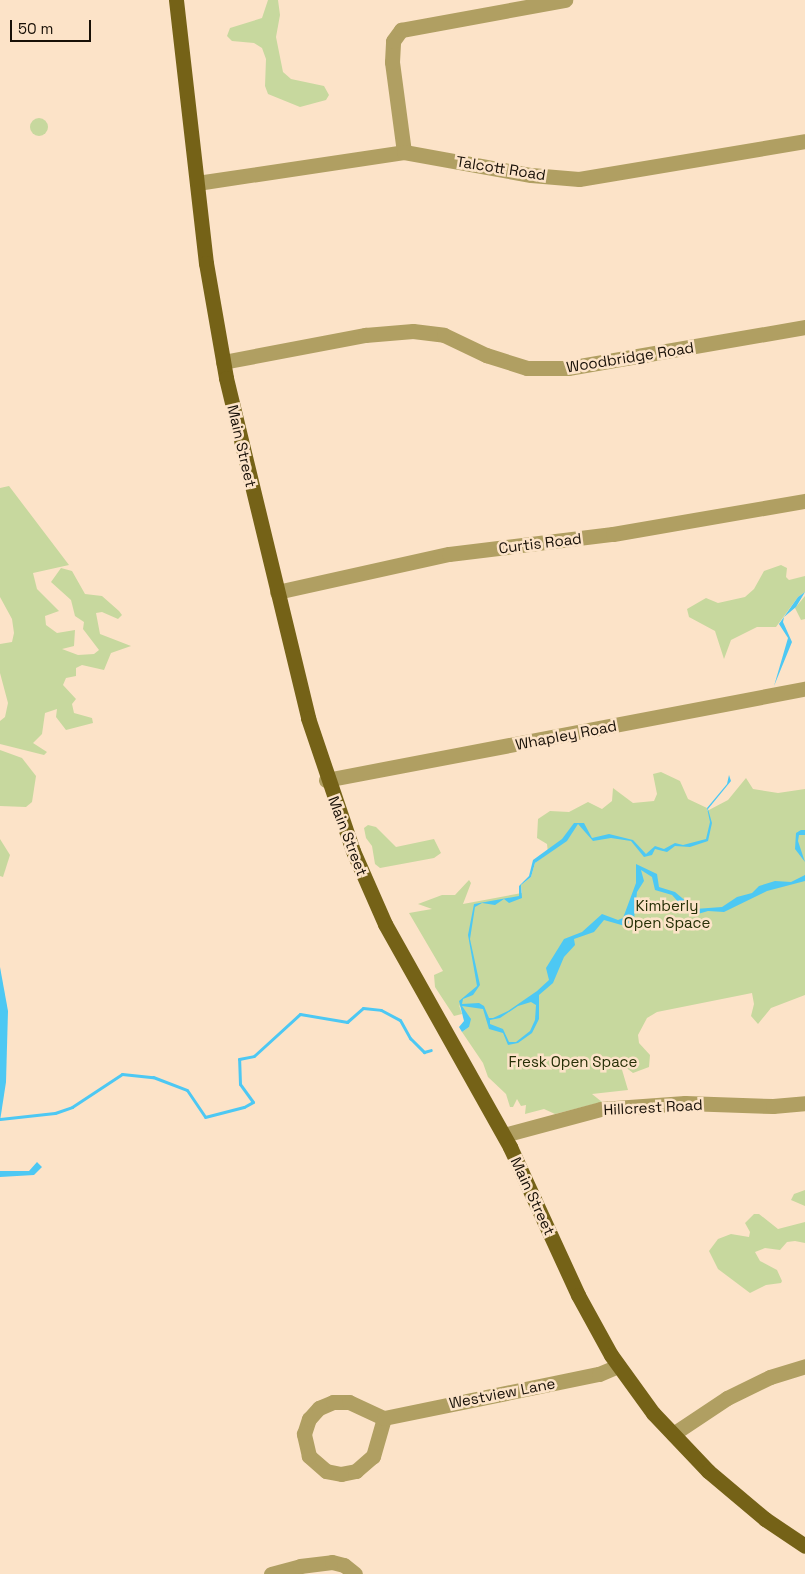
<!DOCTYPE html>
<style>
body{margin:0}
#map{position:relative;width:805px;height:1574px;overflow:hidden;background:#fce3c8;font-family:"Space Grotesk",sans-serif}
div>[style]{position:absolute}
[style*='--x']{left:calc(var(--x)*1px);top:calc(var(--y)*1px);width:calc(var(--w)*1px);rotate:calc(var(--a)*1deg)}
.green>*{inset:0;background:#c7d89e}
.round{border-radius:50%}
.water>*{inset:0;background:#4dc8f3}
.stream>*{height:3px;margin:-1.5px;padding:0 1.5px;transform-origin:1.5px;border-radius:1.5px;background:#4dc8f3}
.minor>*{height:15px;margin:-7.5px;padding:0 7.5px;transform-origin:7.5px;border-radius:7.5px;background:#b09f62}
.major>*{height:15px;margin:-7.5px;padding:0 7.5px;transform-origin:7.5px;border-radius:7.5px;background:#756217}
span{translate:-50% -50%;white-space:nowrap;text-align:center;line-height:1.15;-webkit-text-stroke:5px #fce3c8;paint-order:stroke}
.street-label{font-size:15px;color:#181007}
.park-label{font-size:15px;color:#262f06}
.scale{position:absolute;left:10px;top:20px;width:81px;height:22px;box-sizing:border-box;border:2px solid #181007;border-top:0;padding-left:6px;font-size:15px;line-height:18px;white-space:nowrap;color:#181007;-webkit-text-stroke:4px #fce3c8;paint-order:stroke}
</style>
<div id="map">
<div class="green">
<i style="clip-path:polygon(268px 0,278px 0,280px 15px,276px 37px,283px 72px,291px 79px,324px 86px,329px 95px,326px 100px,300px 107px,268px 94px,265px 86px,266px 59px,262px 48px,254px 43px,232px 41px,227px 36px,230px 28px,262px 18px)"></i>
<i class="round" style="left:30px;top:118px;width:18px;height:18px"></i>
<i style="clip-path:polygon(9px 486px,69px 565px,33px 573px,37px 589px,59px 611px,45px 616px,46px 625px,57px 633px,75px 630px,74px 646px,62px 649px,78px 655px,94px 654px,99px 650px,83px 629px,84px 622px,75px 616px,71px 600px,51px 582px,61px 568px,72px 571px,85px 594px,102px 596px,119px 611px,122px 615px,118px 619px,102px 612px,96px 613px,100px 634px,131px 646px,111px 653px,104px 670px,82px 665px,76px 668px,76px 676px,66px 678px,63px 685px,76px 699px,72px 704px,74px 713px,92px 718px,93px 723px,66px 730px,56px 717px,57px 709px,45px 713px,42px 734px,33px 743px,47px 752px,44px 755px,0 744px,0 721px,5px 717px,8px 703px,0 673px,0 644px,12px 642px,14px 633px,12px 619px,0 597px,0 488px)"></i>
<i style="clip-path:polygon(781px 565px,787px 568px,786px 577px,789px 580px,805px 576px,805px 592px,798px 597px,776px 627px,757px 627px,731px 640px,724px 659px,715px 631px,689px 617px,687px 609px,706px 598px,718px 603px,745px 597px,754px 589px,764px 571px)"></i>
<i style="clip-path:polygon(805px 596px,805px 619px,801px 620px,795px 608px)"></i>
<i style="clip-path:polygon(0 750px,22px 758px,36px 776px,32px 802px,26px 807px,0 806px)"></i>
<i style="clip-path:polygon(661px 772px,680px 781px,688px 799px,707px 808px,707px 811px,728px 800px,746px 778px,753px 789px,778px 793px,805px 789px,805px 995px,771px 1008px,758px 1024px,751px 1016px,754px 1004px,752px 993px,657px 1012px,647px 1018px,638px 1035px,639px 1043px,650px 1055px,649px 1067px,633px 1073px,620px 1063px,628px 1090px,592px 1094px,602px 1102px,555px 1114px,544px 1109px,525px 1114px,526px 1105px,521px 1106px,517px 1099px,513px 1107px,510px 1107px,506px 1094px,488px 1077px,483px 1063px,462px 1032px,469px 1027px,468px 1015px,459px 1005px,462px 1014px,454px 1016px,435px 987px,434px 975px,443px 971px,409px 913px,432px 909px,418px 904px,442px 895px,455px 895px,469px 880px,471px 883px,463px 904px,522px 893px,521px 885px,531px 877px,535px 863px,548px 853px,547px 844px,537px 838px,538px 819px,550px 811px,569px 812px,588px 802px,602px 809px,612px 801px,613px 788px,633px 803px,654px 801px,657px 794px,653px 774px)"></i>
<i style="clip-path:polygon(368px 825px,376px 827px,396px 847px,434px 839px,441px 853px,434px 858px,380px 868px,375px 864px,372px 846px,366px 838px,364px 828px)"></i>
<i style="clip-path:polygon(0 839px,10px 855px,3px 877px,0 876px)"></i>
<i style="clip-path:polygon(805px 1190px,805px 1206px,791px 1200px,794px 1194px)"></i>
<i style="clip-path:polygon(754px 1214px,759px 1214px,778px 1229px,805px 1222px,805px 1243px,795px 1241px,787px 1242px,780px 1250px,765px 1248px,755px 1252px,760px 1261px,777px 1270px,782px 1281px,781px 1283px,766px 1285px,750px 1293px,718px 1269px,709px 1251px,718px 1239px,731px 1234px,749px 1237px,750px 1232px,745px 1223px)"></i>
</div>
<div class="water">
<i style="clip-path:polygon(805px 592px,796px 607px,784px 617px,783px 622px,792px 642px,774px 686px,788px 638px,779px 624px,798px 597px)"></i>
<i style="clip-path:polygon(evenodd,729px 775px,731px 781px,708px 809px,712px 823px,708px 841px,690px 847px,675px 846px,667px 852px,655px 849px,652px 855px,644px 857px,631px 841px,611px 838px,593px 841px,578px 824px,567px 841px,535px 863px,531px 877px,521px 885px,522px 898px,509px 903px,504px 899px,495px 905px,482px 903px,475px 907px,470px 939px,480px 985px,473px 995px,463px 999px,462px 1004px,479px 1003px,484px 1006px,489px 1018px,493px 1018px,508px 1011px,537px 991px,549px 980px,546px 968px,564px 939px,582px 932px,602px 914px,618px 920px,623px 918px,636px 883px,636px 864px,657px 874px,659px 887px,675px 892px,695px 909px,722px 907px,737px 897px,752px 893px,759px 886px,775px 881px,791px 882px,805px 875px,805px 881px,767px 891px,724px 912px,708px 911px,691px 916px,672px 895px,655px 890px,652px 877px,641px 870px,644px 881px,637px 892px,634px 919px,625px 926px,604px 920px,594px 932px,574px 939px,575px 945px,564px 957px,553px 983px,539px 995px,539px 1019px,532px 1033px,518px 1043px,508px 1045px,503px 1033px,489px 1029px,483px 1009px,462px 1006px,471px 1019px,469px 1027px,462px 1032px,459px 1027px,464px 1021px,459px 1001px,477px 986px,468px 935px,474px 904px,519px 896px,519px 886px,529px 876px,533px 860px,562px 839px,574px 823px,584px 823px,592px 838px,609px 834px,633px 840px,646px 854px,655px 846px,664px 849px,675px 843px,683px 845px,706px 839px,710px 822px,707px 808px,727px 784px,729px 775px,531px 1002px,536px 1005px,535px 1020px,530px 1031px,516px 1042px,509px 1042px,503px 1029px,490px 1024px,490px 1020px,500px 1018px,518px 1006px,531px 1002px)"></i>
<i style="clip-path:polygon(801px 830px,805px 830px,805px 835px,799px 835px,798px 841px,805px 862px,795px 849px,796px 833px)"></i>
<i style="clip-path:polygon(0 967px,8px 1011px,6px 1082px,0 1121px)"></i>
<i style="clip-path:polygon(37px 1162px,42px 1167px,34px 1175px,0 1177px,0 1171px,29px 1171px)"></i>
</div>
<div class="stream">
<i style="--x:0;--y:1119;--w:55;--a:-6.2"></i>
<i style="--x:55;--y:1113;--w:18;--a:-19"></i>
<i style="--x:72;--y:1107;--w:60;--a:-33.4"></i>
<i style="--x:122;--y:1074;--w:31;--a:6"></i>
<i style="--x:153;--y:1077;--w:36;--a:21"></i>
<i style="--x:187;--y:1090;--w:32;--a:56"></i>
<i style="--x:205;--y:1117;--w:40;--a:-14.4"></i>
<i style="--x:244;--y:1107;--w:10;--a:-29"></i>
<i style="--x:253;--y:1102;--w:22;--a:-126"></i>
<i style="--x:240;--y:1084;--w:25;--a:-92"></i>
<i style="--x:239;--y:1059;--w:15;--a:-11"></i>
<i style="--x:254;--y:1056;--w:62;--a:-42.4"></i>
<i style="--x:300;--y:1014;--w:48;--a:9.7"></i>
<i style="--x:347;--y:1022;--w:21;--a:-41"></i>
<i style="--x:363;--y:1008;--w:18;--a:6"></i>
<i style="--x:381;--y:1010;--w:21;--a:28"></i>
<i style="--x:400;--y:1020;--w:21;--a:61"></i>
<i style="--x:410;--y:1038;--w:20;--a:45"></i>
<i style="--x:424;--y:1052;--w:7;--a:-16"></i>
</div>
<div class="minor">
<i style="--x:404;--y:152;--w:91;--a:-97.6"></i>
<i style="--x:392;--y:62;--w:21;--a:-87"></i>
<i style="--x:393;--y:41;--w:14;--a:-54"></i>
<i style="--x:401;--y:30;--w:167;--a:-10.4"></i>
<i style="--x:197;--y:183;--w:209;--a:-8.5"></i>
<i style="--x:404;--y:152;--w:129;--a:10.3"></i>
<i style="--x:531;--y:175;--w:48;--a:4.8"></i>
<i style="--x:579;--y:179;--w:229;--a:-9.5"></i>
<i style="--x:223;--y:362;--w:145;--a:-10.8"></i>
<i style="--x:365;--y:335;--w:48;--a:-4.8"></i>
<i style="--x:413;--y:331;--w:31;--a:7"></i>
<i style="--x:444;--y:335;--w:47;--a:25.5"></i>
<i style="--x:486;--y:355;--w:43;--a:17.6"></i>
<i style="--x:527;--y:368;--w:41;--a:0"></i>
<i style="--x:568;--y:368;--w:241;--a:-9.8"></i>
<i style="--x:277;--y:592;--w:176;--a:-12.5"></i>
<i style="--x:449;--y:554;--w:165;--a:-7"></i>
<i style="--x:613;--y:534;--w:195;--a:-9.8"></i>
<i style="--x:326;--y:780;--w:488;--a:-10.8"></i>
<i style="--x:504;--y:1135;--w:100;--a:-15"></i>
<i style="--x:601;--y:1109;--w:84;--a:-4.1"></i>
<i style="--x:685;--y:1103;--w:88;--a:2"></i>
<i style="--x:773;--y:1106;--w:32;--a:-5"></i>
<i style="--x:384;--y:1418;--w:40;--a:106"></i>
<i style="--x:373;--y:1456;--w:23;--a:139"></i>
<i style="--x:356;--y:1471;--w:15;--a:169"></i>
<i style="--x:341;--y:1474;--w:15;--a:-169"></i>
<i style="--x:326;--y:1471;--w:23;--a:-139"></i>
<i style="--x:309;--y:1456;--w:23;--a:-103"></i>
<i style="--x:304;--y:1434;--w:16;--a:-72"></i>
<i style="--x:309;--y:1419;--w:15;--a:-48"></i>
<i style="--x:319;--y:1408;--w:15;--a:-23"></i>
<i style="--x:333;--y:1402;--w:16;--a:0"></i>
<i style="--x:349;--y:1402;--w:38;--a:25"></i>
<i style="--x:384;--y:1418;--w:219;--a:-11.6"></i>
<i style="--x:599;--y:1374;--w:21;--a:-23"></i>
<i style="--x:673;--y:1434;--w:65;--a:-33.7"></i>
<i style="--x:727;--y:1398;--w:48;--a:-26"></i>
<i style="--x:770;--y:1377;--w:37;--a:-17"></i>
<i style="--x:271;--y:1574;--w:30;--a:-15"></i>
<i style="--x:300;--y:1566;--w:32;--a:-7"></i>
<i style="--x:332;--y:1562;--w:12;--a:14"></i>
<i style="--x:344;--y:1565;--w:14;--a:39"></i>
</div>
<div class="major">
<i style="--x:176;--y:0;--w:265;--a:83.5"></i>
<i style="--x:206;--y:263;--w:117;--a:80.1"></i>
<i style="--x:226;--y:378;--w:350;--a:76.4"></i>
<i style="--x:308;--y:718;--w:140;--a:71.3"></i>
<i style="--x:353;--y:851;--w:80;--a:66.3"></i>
<i style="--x:385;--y:924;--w:256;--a:60.7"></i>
<i style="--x:510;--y:1147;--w:163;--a:65.3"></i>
<i style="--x:578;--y:1295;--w:68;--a:61.2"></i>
<i style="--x:611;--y:1355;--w:72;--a:54.1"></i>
<i style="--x:653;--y:1413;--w:80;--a:46.5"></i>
<i style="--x:708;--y:1471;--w:75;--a:40.1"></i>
<i style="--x:765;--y:1519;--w:48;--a:34"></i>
</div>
<div class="street-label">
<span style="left:501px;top:168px;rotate:9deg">Talcott Road</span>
<span style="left:630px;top:357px;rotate:-9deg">Woodbridge Road</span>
<span style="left:242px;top:446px;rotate:77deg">Main Street</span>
<span style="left:540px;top:543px;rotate:-7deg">Curtis Road</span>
<span style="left:566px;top:735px;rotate:-11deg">Whapley Road</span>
<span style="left:348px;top:836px;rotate:69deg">Main Street</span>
<span style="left:653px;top:1107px;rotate:-3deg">Hillcrest Road</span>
<span style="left:533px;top:1196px;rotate:65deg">Main Street</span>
<span style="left:502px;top:1393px;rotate:-11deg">Westview Lane</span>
</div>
<div class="park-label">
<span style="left:667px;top:914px">Kimberly<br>Open Space</span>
<span style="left:573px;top:1062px">Fresk Open Space</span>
</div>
<div class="scale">50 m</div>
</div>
